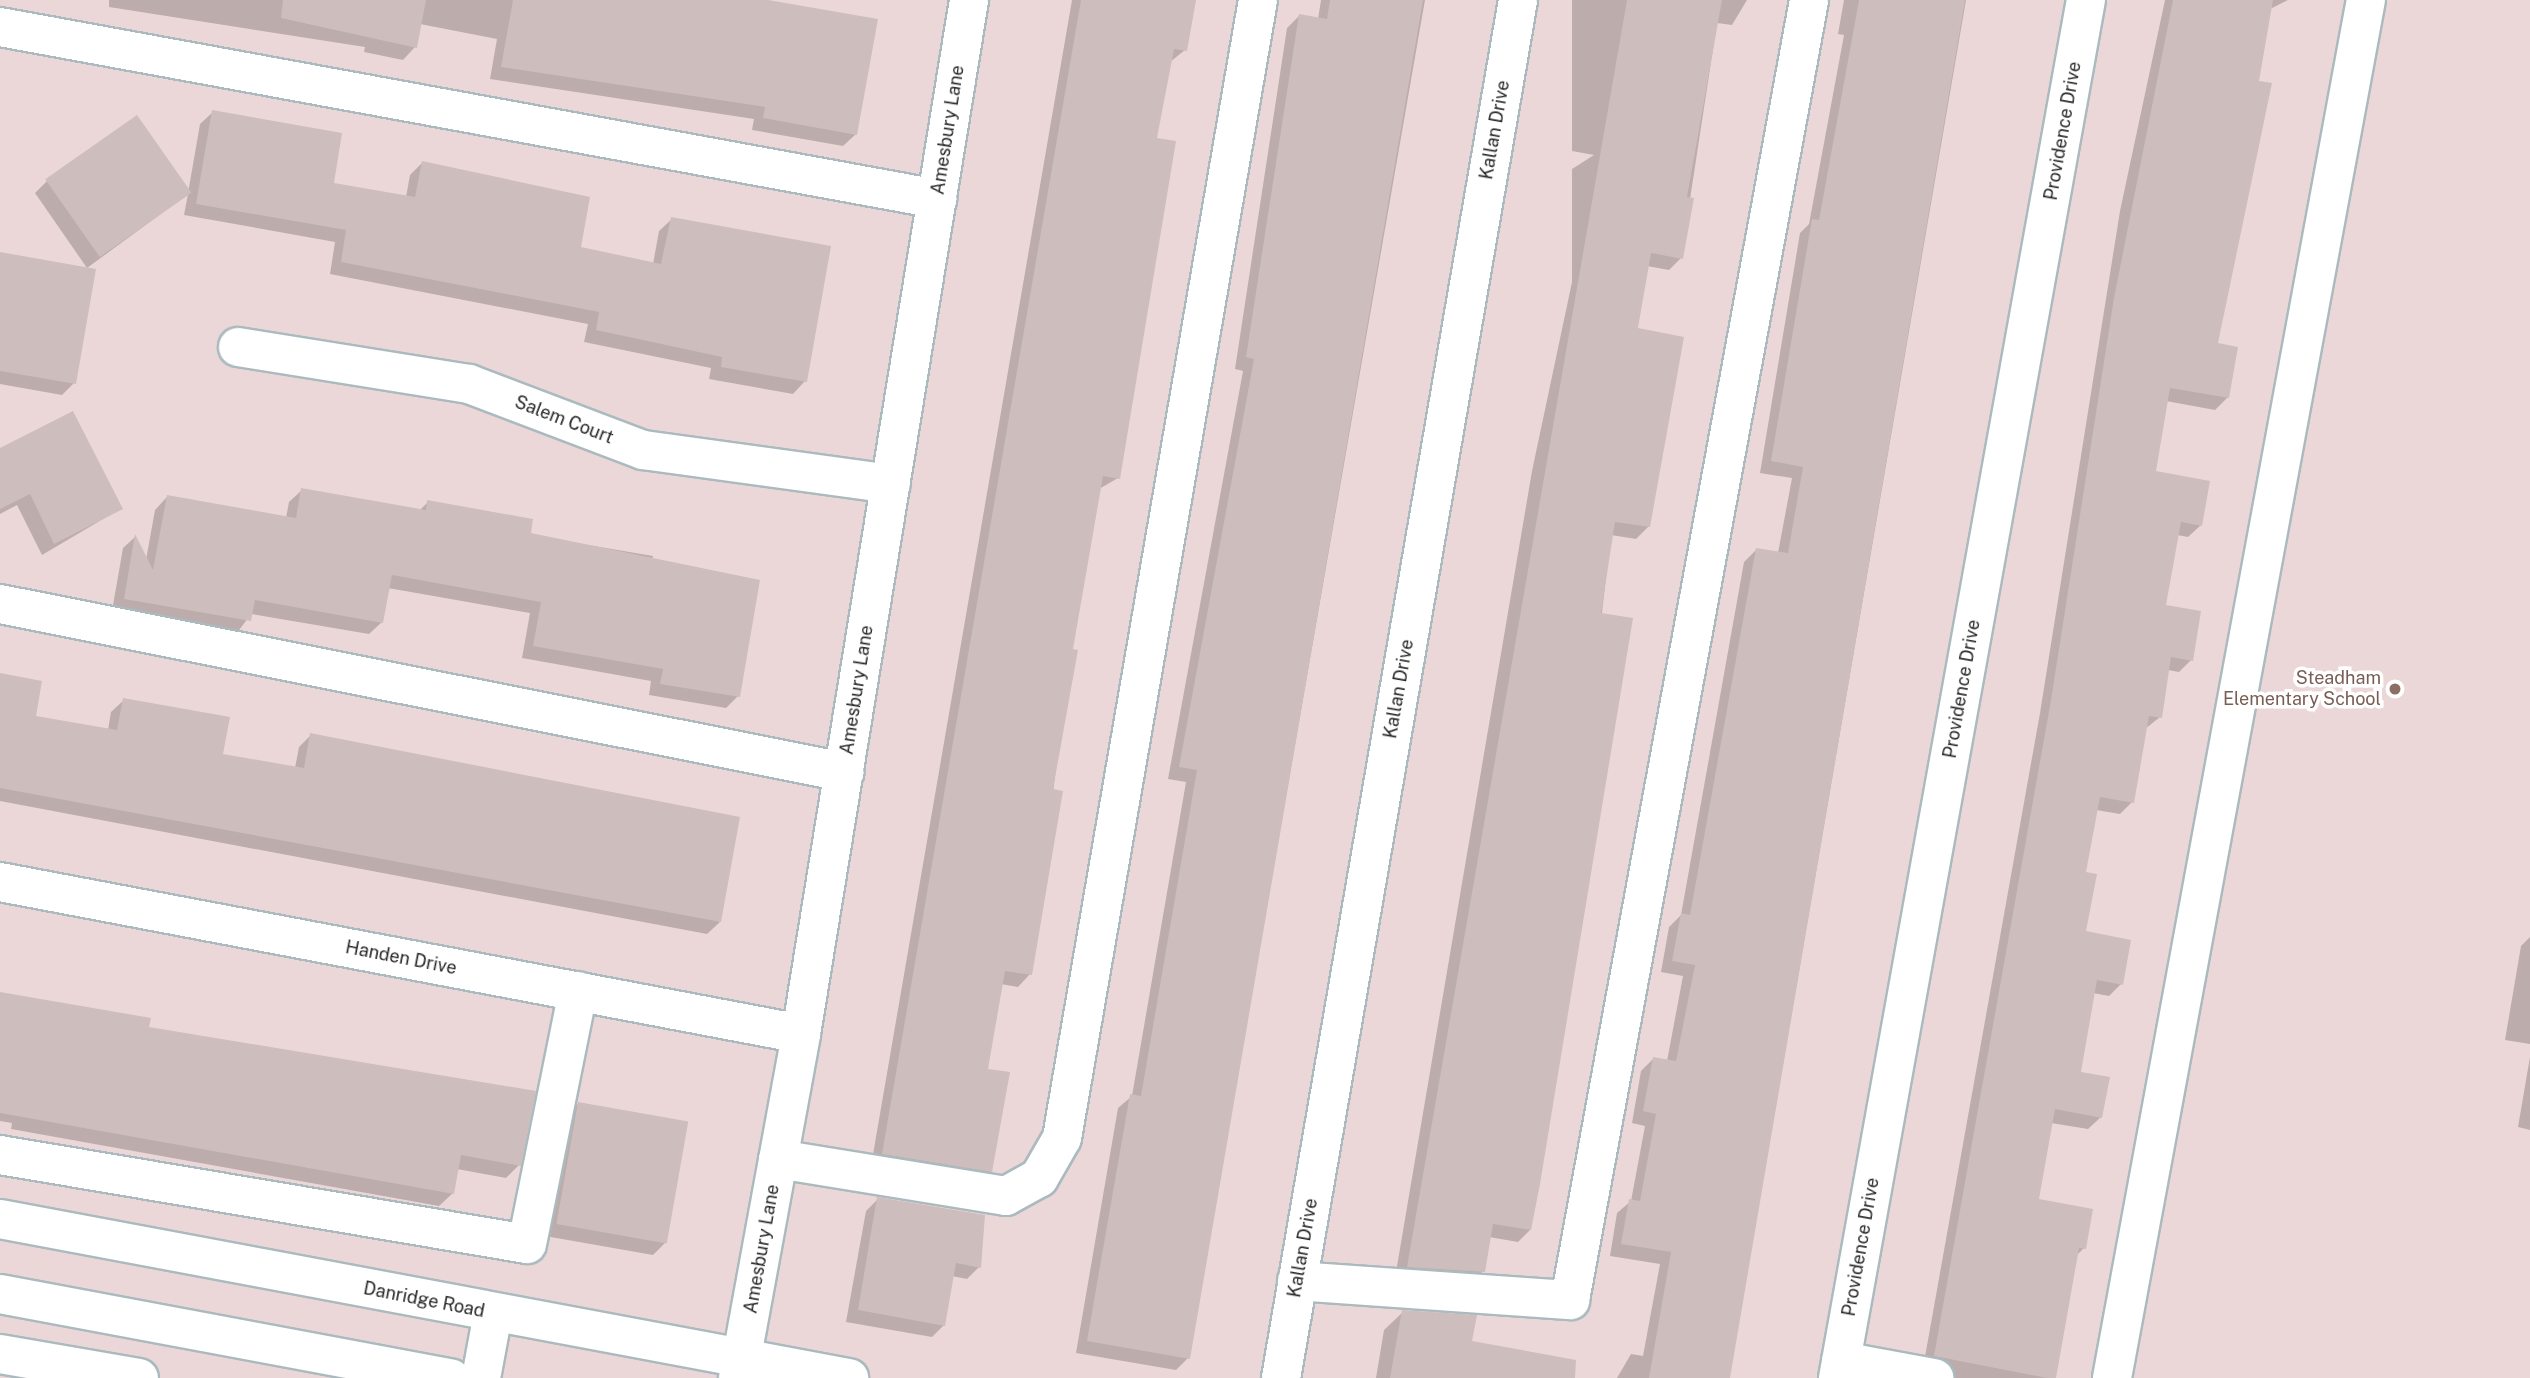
<!DOCTYPE html>
<style>
body{margin:0}
#map{position:relative;width:2530px;height:1378px;overflow:hidden;background:#ecd7d8;font-family:"Public Sans",sans-serif}
div>[style]{position:absolute}
[style*='--x']{left:calc(var(--x)*1px);top:calc(var(--y)*1px);width:calc(var(--w)*1px);rotate:calc(var(--a)*1deg)}
.shadow>*{inset:0;background:#0003}
.building>*{inset:0;background:#cdbdbd;transform-origin:0 0}
.roads{filter:drop-shadow(2px 0 #abbabe) drop-shadow(-2px 0 #abbabe) drop-shadow(0 2px #abbabe) drop-shadow(0 -2px #abbabe)}
.minor>*{height:38px;margin:-19px;padding:0 19px;transform-origin:19px;border-radius:19px;background:#fff}
.dots>*{width:19px;height:19px;translate:-50% -50%;box-sizing:border-box;border:4px solid #fff;border-radius:50%}
span{translate:-50% -50%;white-space:nowrap;text-align:center;line-height:1.15;-webkit-text-stroke:7px #fff;paint-order:stroke}
.street-label{font-size:18px;color:#282828}
.education-label{font-size:18px;color:#785e54}
.right{translate:-100% -50%;text-align:right}
</style>
<div id="map">
<div class="shadow">
<i style="clip-path:polygon(109px 0,753px 0,856px 134px,843px 146px,752px 130px,754px 119px,490px 79px,497px 39px,420px 24px,415px 47px,403px 60px,364px 52px,365px 47px,109px 7px)"></i>
<i style="clip-path:polygon(1072px 0,1195px 0,1185px 50px,1170px 62px,1155px 139px,1118px 478px,1099px 489px,1071px 650px,1030px 974px,1018px 987px,1001px 984px,986px 1070px,991px 1171px,978px 1183px,871px 1166px)"></i>
<i style="clip-path:polygon(1321px 0,1425px 0,1188px 1358px,1176px 1370px,1076px 1353px,1118px 1108px,1132px 1096px,1186px 782px,1168px 779px,1243px 371px,1235px 369px,1287px 28px,1299px 16px,1318px 19px)"></i>
<i style="clip-path:polygon(1572px 0,1747px 0,1732px 25px,1717px 23px,1681px 258px,1669px 270px,1647px 266px,1636px 330px,1649px 526px,1636px 539px,1611px 535px,1530px 1230px,1518px 1242px,1489px 1237px,1483px 1271px,1471px 1284px,1395px 1278px,1532px 471px,1572px 282px,1572px 169px,1594px 155px,1572px 151px)"></i>
<i style="clip-path:polygon(1844px 0,1966px 0,1729px 1378px,1617px 1378px,1631px 1354px,1643px 1356px,1660px 1264px,1610px 1256px,1617px 1213px,1631px 1201px,1645px 1126px,1632px 1123px,1641px 1071px,1653px 1059px,1667px 1061px,1683px 976px,1661px 972px,1669px 927px,1681px 915px,1744px 562px,1756px 550px,1778px 553px,1792px 478px,1760px 473px,1800px 233px,1809px 224px,1844px 35px,1838px 34px)"></i>
<i style="clip-path:polygon(2165px 0,2288px 0,2270px 9px,2216px 345px,2228px 397px,2215px 410px,2166px 401px,2154px 473px,2201px 525px,2188px 537px,2177px 535px,2164px 606px,2191px 660px,2179px 672px,2168px 670px,2160px 717px,2145px 729px,2132px 802px,2120px 814px,2096px 810px,2084px 873px,2084px 933px,2121px 984px,2109px 996px,2093px 993px,2079px 1073px,2101px 1117px,2088px 1129px,2051px 1123px,2037px 1200px,2084px 1248px,2076px 1256px,2055px 1378px,1938px 1378px,1923px 1368px,2040px 713px,2120px 211px)"></i>
<i style="clip-path:polygon(213px 112px,332px 184px,406px 197px,410px 175px,422px 163px,579px 248px,653px 264px,659px 231px,672px 219px,805px 381px,793px 394px,709px 379px,711px 368px,584px 342px,588px 324px,330px 274px,335px 242px,184px 215px,188px 194px,87px 268px,35px 193px,47px 181px,188px 193px,200px 124px)"></i>
<i style="clip-path:polygon(0 253px,74px 383px,62px 395px,0 384px)"></i>
<i style="clip-path:polygon(0 450px,120px 509px,42px 555px,17px 505px,0 514px)"></i>
<i style="clip-path:polygon(302px 490px,420px 510px,428px 502px,529px 535px,653px 556px,651px 564px,738px 696px,726px 708px,649px 695px,651px 681px,522px 658px,530px 613px,388px 588px,382px 622px,369px 634px,251px 614px,237px 633px,112px 611px,123px 548px,135px 537px,146px 560px,155px 510px,167px 497px,286px 518px,289px 502px)"></i>
<i style="clip-path:polygon(0 676px,34px 717px,108px 730px,111px 712px,124px 700px,221px 755px,295px 768px,299px 747px,311px 735px,720px 922px,707px 934px,0 801px)"></i>
<i style="clip-path:polygon(2530px 937px,2530px 1044px,2505px 1040px,2521px 946px)"></i>
<i style="clip-path:polygon(0 993px,147px 1028px,519px 1165px,506px 1178px,457px 1169px,453px 1193px,439px 1206px,11px 1129px,12px 1123px,0 1121px)"></i>
<i style="clip-path:polygon(2530px 1057px,2530px 1130px,2518px 1127px)"></i>
<i style="clip-path:polygon(578px 1104px,665px 1243px,653px 1255px,545px 1236px,566px 1116px)"></i>
<i style="clip-path:polygon(878px 1199px,979px 1267px,967px 1279px,952px 1276px,944px 1325px,932px 1337px,846px 1322px,866px 1211px)"></i>
<i style="clip-path:polygon(1403px 1312px,1470px 1343px,1508px 1378px,1376px 1378px,1384px 1330px)"></i>
</div>
<div class="building">
<i style="clip-path:polygon(283px 0,426px 0,417px 48px,281px 18px)"></i>
<i style="clip-path:polygon(513px 0,768px 0,878px 19px,857px 135px,763px 118px,765px 107px,501px 67px)"></i>
<i style="clip-path:polygon(1081px 0,1196px 0,1187px 51px,1174px 49px,1157px 138px,1176px 141px,1120px 479px,1103px 476px,1073px 649px,1078px 650px,1053px 789px,1063px 791px,1032px 975px,1005px 971px,988px 1069px,1010px 1072px,992px 1172px,882px 1154px)"></i>
<i style="clip-path:polygon(1330px 0,1423px 0,1190px 1359px,1087px 1341px,1130px 1094px,1141px 1096px,1197px 770px,1179px 767px,1254px 359px,1246px 357px,1299px 14px,1327px 19px)"></i>
<i style="clip-path:polygon(1627px 0,1722px 0,1687px 197px,1694px 198px,1683px 259px,1651px 253px,1638px 328px,1684px 337px,1650px 527px,1615px 522px,1601px 613px,1633px 618px,1540px 1184px,1531px 1230px,1493px 1224px,1485px 1272px,1407px 1267px)"></i>
<i style="clip-path:polygon(1859px 0,1965px 0,1730px 1378px,1649px 1378px,1671px 1252px,1621px 1244px,1629px 1199px,1640px 1201px,1656px 1114px,1643px 1111px,1653px 1057px,1676px 1061px,1695px 965px,1672px 961px,1681px 913px,1690px 915px,1756px 548px,1788px 553px,1803px 467px,1771px 461px,1812px 219px,1819px 220px)"></i>
<i style="clip-path:polygon(2173px 0,2273px 0,2259px 81px,2272px 83px,2218px 343px,2238px 347px,2229px 398px,2170px 388px,2156px 471px,2210px 481px,2202px 526px,2181px 522px,2166px 605px,2201px 611px,2193px 661px,2171px 657px,2162px 718px,2149px 716px,2134px 803px,2100px 797px,2086px 872px,2097px 874px,2086px 931px,2131px 940px,2123px 985px,2097px 980px,2081px 1072px,2110px 1077px,2102px 1118px,2055px 1109px,2039px 1199px,2093px 1209px,2086px 1249px,2079px 1248px,2056px 1378px,2047px 1378px,1934px 1356px,2051px 700px,2114px 298px)"></i>
<i style="clip-path:polygon(212px 110px,342px 133px,334px 183px,415px 197px,422px 161px,590px 197px,581px 247px,661px 264px,671px 217px,831px 246px,807px 382px,721px 367px,722px 357px,596px 330px,599px 312px,341px 262px,346px 230px,196px 204px)"></i>
<i style="left:137px;top:115px;width:95px;height:112px;rotate:55deg"></i>
<i style="clip-path:polygon(0 252px,96px 269px,76px 384px,0 371px)"></i>
<i style="clip-path:polygon(73px 411px,123px 509px,54px 544px,30px 494px,0 509px,0 448px)"></i>
<i style="clip-path:polygon(301px 488px,426px 510px,427px 500px,533px 519px,531px 533px,760px 580px,740px 697px,660px 684px,663px 669px,533px 646px,541px 602px,392px 575px,383px 623px,255px 600px,251px 621px,124px 599px,135px 534px,153px 570px,167px 495px,296px 518px)"></i>
<i style="clip-path:polygon(0 673px,42px 681px,36px 716px,117px 730px,123px 698px,230px 717px,223px 754px,304px 768px,310px 733px,740px 817px,721px 922px,0 788px)"></i>
<i style="clip-path:polygon(0 992px,151px 1018px,149px 1027px,536px 1091px,521px 1166px,461px 1155px,454px 1194px,0 1113px)"></i>
<i style="left:578px;top:1102px;width:112px;height:124px;rotate:10deg"></i>
<i style="clip-path:polygon(877px 1197px,985px 1215px,981px 1268px,956px 1263px,945px 1326px,858px 1310px)"></i>
<i style="clip-path:polygon(1402px 1310px,1477px 1315px,1472px 1341px,1576px 1360px,1575px 1378px,1390px 1378px)"></i>
</div>
<div class="roads">
<div class="minor">
<i style="--x:0;--y:27;--w:953;--a:10.4"></i>
<i style="--x:238;--y:347;--w:234;--a:9.1"></i>
<i style="--x:469;--y:384;--w:186;--a:20.8"></i>
<i style="--x:643;--y:450;--w:250;--a:7.8"></i>
<i style="--x:0;--y:604;--w:861;--a:11.26"></i>
<i style="--x:0;--y:882;--w:815;--a:10.74"></i>
<i style="--x:0;--y:1155;--w:534;--a:9.59"></i>
<i style="--x:527;--y:1244;--w:258;--a:-78.6"></i>
<i style="--x:778;--y:1159;--w:231;--a:9.2"></i>
<i style="--x:1006;--y:1196;--w:38;--a:-29"></i>
<i style="--x:1039;--y:1178;--w:46;--a:-60.1"></i>
<i style="--x:1062;--y:1138;--w:1155;--a:-80.23"></i>
<i style="--x:0;--y:1219;--w:864;--a:10.61"></i>
<i style="--x:1297;--y:1281;--w:274;--a:4"></i>
<i style="--x:1570;--y:1300;--w:1322;--a:-79.58"></i>
<i style="--x:0;--y:1294;--w:459;--a:10.6"></i>
<i style="--x:0;--y:1354;--w:141;--a:9.8"></i>
<i style="--x:1841;--y:1361;--w:95;--a:10.4"></i>
<i style="--x:481;--y:1378;--w:66;--a:-79.5"></i>
<i style="--x:738;--y:1378;--w:350;--a:-79.6"></i>
<i style="--x:801;--y:1034;--w:1048;--a:-80.77"></i>
<i style="--x:1281;--y:1378;--w:1398;--a:-80.24"></i>
<i style="--x:1838;--y:1378;--w:1400;--a:-79.8"></i>
<i style="--x:2112;--y:1378;--w:1401;--a:-79.56"></i>
</div>
</div>
<div class="dots">
<i style="left:2395px;top:689px;background:#8d6e63"></i>
</div>
<div class="street-label">
<span style="left:948px;top:130px;rotate:-81deg">Amesbury Lane</span>
<span style="left:1495px;top:130px;rotate:-80deg">Kallan Drive</span>
<span style="left:2063px;top:131px;rotate:-80deg">Providence Drive</span>
<span style="left:564px;top:420px;rotate:21deg">Salem Court</span>
<span style="left:1399px;top:689px;rotate:-80deg">Kallan Drive</span>
<span style="left:1962px;top:689px;rotate:-80deg">Providence Drive</span>
<span style="left:857px;top:690px;rotate:-81deg">Amesbury Lane</span>
<span style="left:401px;top:958px;rotate:11deg">Handen Drive</span>
<span style="left:1861px;top:1247px;rotate:-80deg">Providence Drive</span>
<span style="left:1303px;top:1248px;rotate:-80deg">Kallan Drive</span>
<span style="left:762px;top:1249px;rotate:-80deg">Amesbury Lane</span>
<span style="left:424px;top:1300px;rotate:11deg">Danridge Road</span>
</div>
<div class="education-label">
<span class="right" style="left:2381px;top:689px">Steadham<br>Elementary School</span>
</div>
</div>
